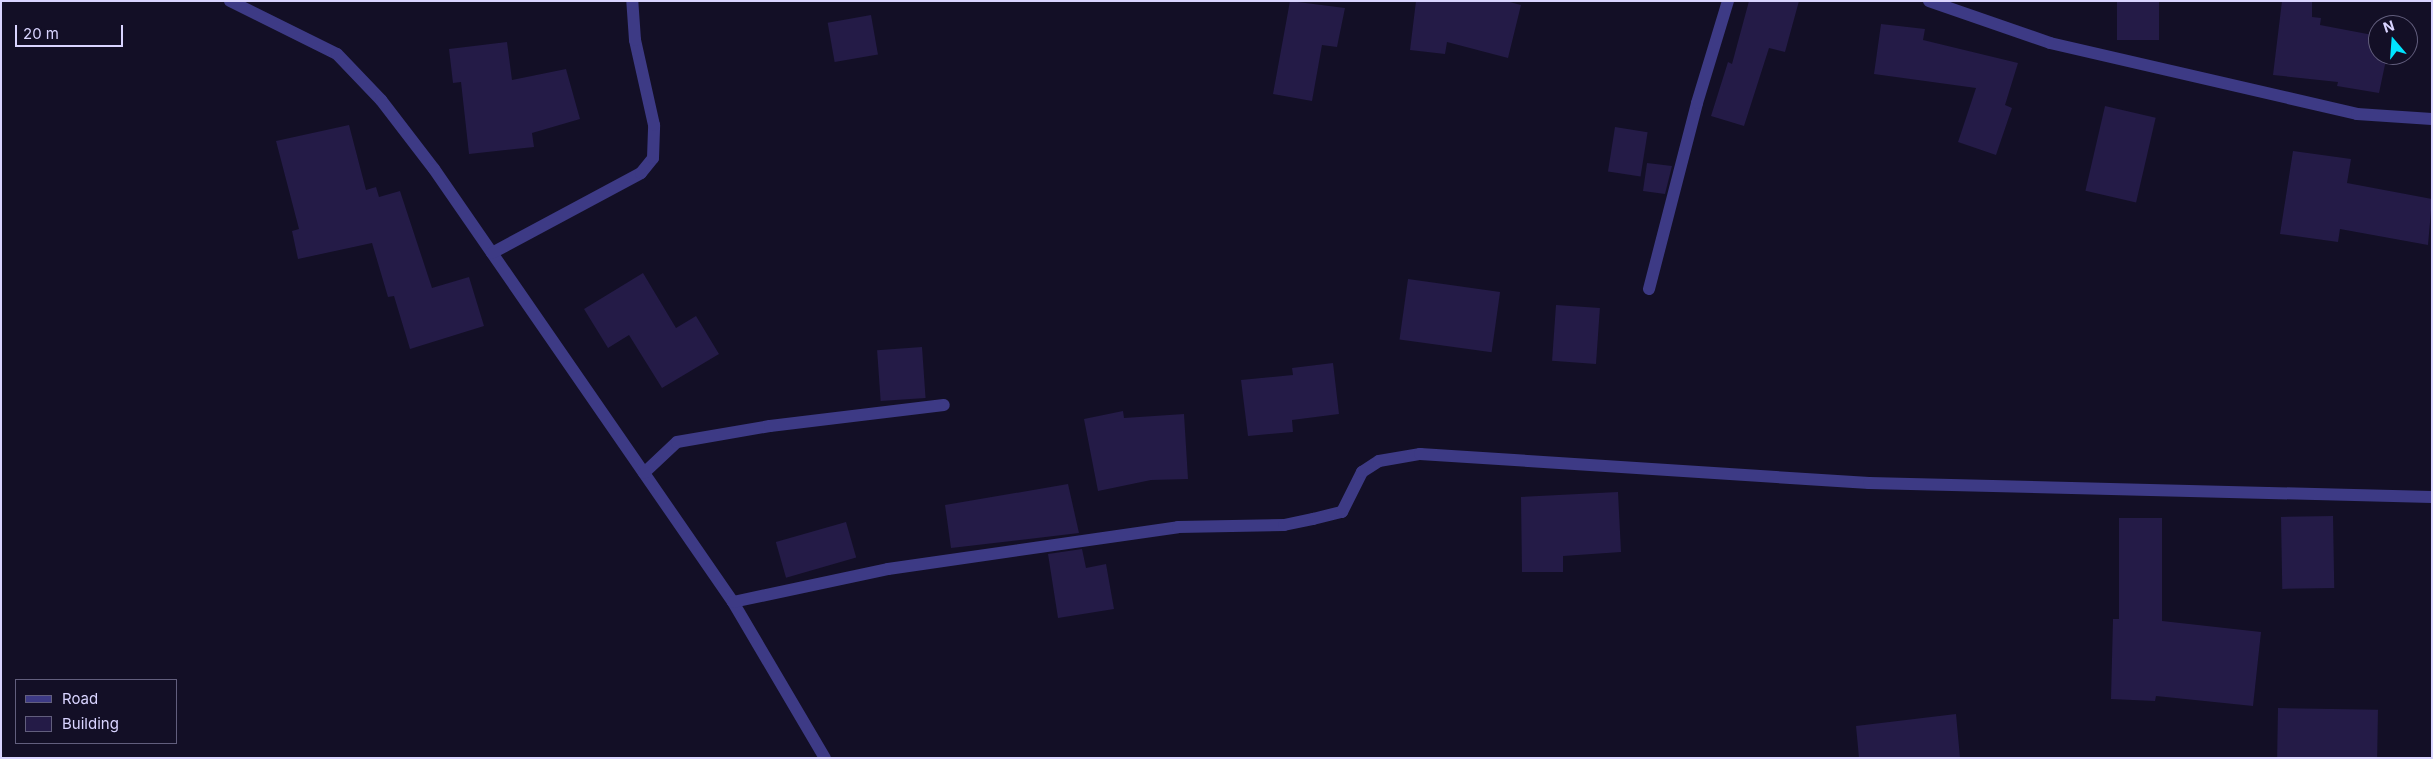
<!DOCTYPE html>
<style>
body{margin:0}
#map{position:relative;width:2433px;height:759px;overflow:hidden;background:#130f26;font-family:Inter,sans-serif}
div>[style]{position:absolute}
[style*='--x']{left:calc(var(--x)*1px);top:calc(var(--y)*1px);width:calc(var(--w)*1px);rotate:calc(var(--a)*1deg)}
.building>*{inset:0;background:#241b47;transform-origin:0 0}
.minor>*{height:12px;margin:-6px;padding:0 6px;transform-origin:6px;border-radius:6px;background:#3d3a85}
span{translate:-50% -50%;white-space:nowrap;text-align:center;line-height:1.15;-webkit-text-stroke:5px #130f26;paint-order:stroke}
.frame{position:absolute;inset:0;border:2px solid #d9d4ff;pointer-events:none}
.legend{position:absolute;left:15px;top:679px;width:162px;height:65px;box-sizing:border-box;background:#130f26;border:1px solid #625e7d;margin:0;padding:6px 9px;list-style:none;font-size:15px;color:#d9d4ff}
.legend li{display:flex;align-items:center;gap:10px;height:25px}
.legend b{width:25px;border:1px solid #625e7d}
.north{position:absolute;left:2368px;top:15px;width:50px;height:50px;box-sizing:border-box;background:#130f26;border:1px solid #625e7d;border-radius:50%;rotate:342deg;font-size:14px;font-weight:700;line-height:20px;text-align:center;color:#d9d4ff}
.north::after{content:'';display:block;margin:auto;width:18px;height:22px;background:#00e5ff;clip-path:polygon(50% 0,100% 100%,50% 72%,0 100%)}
.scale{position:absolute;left:15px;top:25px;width:108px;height:22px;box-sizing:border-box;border:2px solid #d9d4ff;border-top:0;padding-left:6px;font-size:15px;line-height:18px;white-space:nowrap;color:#d9d4ff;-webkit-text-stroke:4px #130f26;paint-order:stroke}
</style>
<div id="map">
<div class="building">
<i style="clip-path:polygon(1290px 1px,1345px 8px,1337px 47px,1322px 45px,1312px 101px,1273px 94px)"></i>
<i style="clip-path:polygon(1416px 1px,1506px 1px,1521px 5px,1508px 58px,1447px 42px,1445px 54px,1410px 50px)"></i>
<i style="clip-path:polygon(1749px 1px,1799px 1px,1785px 52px,1769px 48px,1744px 126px,1711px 116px,1728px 62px,1732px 64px)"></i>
<i style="left:2117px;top:1px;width:42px;height:39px"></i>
<i style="clip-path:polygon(2282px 1px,2312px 1px,2312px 17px,2321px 18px,2320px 25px,2378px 36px,2378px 55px,2387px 55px,2379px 93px,2337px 86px,2338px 82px,2273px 75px)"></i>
<i style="left:871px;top:15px;width:40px;height:44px;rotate:80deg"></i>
<i style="clip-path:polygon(1881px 24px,1925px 29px,1923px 40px,2018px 63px,2005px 105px,2012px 108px,1996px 155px,1958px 142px,1976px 88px,1874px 74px)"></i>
<i style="clip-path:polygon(507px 42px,512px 80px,566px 69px,580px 119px,532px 133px,534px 147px,469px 154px,461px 82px,453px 83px,449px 49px)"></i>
<i style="left:2105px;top:106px;width:52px;height:87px;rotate:13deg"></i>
<i style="clip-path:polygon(349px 125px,366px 190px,376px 187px,379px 197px,400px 191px,432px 288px,469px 277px,484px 326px,410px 349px,394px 296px,388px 297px,372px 243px,298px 259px,292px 231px,299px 229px,276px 141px)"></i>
<i style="left:1615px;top:127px;width:33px;height:45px;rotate:9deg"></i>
<i style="clip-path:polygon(2293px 151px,2351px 159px,2347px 183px,2432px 199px,2428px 245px,2340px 229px,2338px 242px,2280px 234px)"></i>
<i style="clip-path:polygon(1647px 163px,1672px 166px,1665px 194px,1643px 191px)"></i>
<i style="clip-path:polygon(643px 273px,676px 328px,696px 316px,719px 354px,662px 388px,629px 335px,608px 348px,584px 309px)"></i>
<i style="left:1408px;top:279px;width:93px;height:61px;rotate:8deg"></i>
<i style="left:1556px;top:305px;width:44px;height:56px;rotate:4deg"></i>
<i style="left:922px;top:347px;width:51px;height:45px;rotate:86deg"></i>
<i style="clip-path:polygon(1333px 363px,1339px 414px,1292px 420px,1293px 432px,1248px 436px,1241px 380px,1293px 375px,1292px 368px)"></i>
<i style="clip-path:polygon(1123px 411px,1124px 418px,1184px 414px,1188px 479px,1151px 480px,1098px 491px,1084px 419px)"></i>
<i style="clip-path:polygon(1068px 484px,1079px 533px,951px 548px,945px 505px)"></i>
<i style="clip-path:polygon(1618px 492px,1621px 552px,1563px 556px,1563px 572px,1522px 572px,1521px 497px)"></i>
<i style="left:2333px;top:516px;width:72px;height:52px;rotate:89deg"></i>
<i style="clip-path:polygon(2119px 518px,2162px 518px,2162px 621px,2261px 632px,2253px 706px,2156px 696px,2155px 701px,2111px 699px,2113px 619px,2119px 619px)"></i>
<i style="left:846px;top:522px;width:37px;height:73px;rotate:74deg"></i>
<i style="clip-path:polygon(1082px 549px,1086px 568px,1106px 564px,1114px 609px,1058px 618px,1048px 554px)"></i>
<i style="left:2278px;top:708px;width:100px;height:50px;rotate:1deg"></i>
<i style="clip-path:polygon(1956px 714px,1960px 758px,1859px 758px,1856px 726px)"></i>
</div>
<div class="minor">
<i style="--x:230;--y:1;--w:119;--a:26.4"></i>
<i style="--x:337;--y:54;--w:64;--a:46.3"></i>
<i style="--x:381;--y:100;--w:87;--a:52.5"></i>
<i style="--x:434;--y:169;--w:526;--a:55.37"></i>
<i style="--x:733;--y:602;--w:181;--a:59.5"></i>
<i style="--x:1929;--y:1;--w:128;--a:19.1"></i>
<i style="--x:2050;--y:43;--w:315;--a:13"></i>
<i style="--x:2357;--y:114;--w:75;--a:3.8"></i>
<i style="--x:492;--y:253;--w:169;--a:-28.2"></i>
<i style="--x:641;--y:173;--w:19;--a:-51"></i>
<i style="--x:653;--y:158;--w:33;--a:-88"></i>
<i style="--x:654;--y:125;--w:87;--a:-102.6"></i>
<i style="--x:635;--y:40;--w:39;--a:-94"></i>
<i style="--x:1649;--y:289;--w:192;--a:-75.5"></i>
<i style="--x:1697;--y:103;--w:107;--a:-73.1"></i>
<i style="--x:644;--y:473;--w:45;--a:-43.2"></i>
<i style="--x:677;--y:442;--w:94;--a:-9.8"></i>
<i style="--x:770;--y:426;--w:175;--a:-6.9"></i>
<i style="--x:733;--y:602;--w:158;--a:-12"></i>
<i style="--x:888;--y:569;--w:293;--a:-8.2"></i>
<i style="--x:1178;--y:527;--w:106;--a:-1.1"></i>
<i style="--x:1284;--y:525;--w:30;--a:-12"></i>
<i style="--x:1313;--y:519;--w:30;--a:-14"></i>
<i style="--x:1342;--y:512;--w:45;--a:-63.4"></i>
<i style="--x:1362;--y:472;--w:20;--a:-33"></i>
<i style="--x:1379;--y:461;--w:42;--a:-9.7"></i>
<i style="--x:1420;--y:454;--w:450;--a:3.7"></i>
<i style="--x:1869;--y:483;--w:563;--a:1.42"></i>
</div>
<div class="frame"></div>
<ul class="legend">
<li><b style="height:6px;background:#3d3a85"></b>Road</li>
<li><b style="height:14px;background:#241b47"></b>Building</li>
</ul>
<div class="north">N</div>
<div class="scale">20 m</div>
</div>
